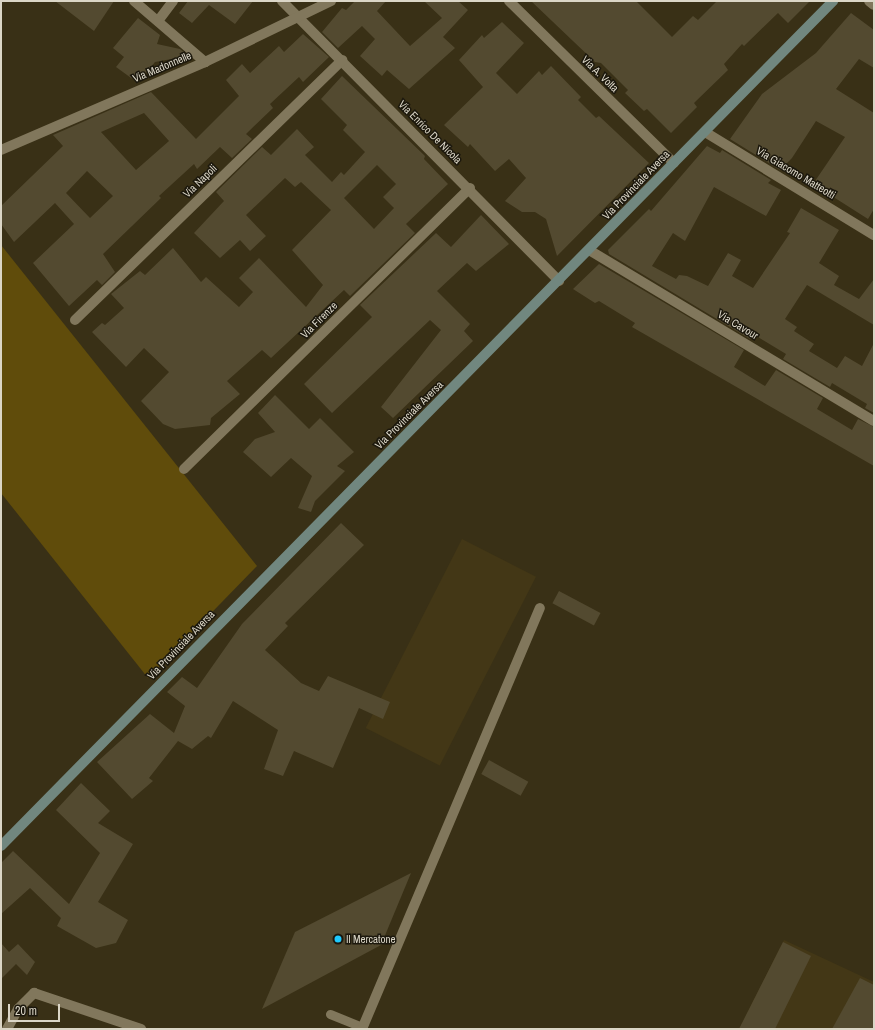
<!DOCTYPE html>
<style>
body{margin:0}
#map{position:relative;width:875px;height:1030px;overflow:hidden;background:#393016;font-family:"Archivo Narrow",sans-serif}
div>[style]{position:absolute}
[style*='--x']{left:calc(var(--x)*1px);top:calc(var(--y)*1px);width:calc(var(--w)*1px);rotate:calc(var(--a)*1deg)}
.built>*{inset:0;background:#433716;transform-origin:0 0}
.green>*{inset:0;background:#604c0b}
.building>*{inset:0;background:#534a30;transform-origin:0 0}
.lane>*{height:9px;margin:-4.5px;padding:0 4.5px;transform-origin:4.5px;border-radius:4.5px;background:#81775c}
.street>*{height:10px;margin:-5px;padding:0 5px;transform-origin:5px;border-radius:5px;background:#81775c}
.secondary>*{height:10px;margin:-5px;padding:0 5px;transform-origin:5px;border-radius:5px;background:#71877f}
.dots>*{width:11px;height:11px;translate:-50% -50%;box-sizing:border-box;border:2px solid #1c180d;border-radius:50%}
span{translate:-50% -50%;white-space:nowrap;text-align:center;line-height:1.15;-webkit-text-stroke:3px #1c180d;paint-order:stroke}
.street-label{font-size:11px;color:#dbd6c7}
.poi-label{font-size:11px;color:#dbd6c7}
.left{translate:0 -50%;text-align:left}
.frame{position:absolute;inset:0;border:2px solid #dbd6c7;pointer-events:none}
.scale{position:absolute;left:8px;top:1004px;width:52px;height:18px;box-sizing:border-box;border:2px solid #dbd6c7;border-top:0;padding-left:5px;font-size:12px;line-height:14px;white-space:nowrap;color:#dbd6c7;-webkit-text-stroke:3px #1c180d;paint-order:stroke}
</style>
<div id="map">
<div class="built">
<i style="left:462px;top:539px;width:83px;height:212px;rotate:27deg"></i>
<i style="clip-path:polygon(784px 940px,874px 982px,874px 1029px,739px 1029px)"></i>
</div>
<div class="green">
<i style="clip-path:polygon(1px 245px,257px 566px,148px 678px,1px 493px)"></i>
</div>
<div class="building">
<i style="clip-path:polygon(55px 1px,114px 1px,94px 31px)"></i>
<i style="clip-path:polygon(188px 1px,253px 1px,235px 24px,209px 5px,192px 23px,179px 13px)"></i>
<i style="clip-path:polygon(355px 1px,386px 1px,377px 11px,410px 46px,442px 18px,424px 1px,458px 1px,468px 10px,443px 37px,455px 48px,409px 89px,387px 70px,382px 76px,360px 56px,375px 39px,362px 26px,338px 48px,322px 32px,342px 8px,346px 10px)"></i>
<i style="clip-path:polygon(531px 1px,636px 1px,672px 37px,693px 16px,698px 20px,717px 1px,810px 1px,788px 23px,778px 13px,744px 46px,742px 44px,724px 64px,728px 70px,694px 103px,697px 107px,671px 133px,647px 109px,644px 111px,625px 93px,628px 90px,601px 63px,595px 62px)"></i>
<i style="clip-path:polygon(851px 13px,874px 30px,874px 68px,859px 59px,836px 89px,874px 113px,874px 209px,868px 219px,813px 184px,845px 137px,816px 121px,792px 158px,780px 170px,730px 139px,762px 94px,816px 53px)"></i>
<i style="clip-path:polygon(138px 18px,160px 35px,157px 44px,180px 49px,188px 56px,155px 62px,138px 83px,116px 67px,124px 57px,113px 48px)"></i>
<i style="clip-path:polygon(502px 22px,524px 43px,496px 73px,517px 94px,539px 71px,542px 75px,551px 66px,581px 97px,578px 100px,596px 118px,599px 116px,649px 163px,557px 256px,546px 219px,535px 212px,522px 212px,505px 201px,526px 178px,509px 159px,495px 171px,470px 144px,468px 147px,444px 125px,483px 87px,459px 60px,482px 35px,484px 38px)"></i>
<i style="clip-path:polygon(evenodd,303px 34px,329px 57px,303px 82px,299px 77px,270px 104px,273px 108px,246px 134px,252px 139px,232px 158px,220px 147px,197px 169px,194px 164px,159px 196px,161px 198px,103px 254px,115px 272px,102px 285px,97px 280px,69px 306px,33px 263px,74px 224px,55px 203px,14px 242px,1px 224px,1px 206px,63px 146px,53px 135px,151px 92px,196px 139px,239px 96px,226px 80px,242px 64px,250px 73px,279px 46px,284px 52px,303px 34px,144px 113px,169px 141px,136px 170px,101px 132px,144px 113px,303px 34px,87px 171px,113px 196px,90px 218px,66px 193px,87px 171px)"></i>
<i style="clip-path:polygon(evenodd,342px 76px,425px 156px,424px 159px,448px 184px,406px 224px,415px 233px,350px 296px,344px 290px,271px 358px,262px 350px,227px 381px,240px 394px,211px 418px,210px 425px,175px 429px,163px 424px,141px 401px,169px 372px,144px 348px,126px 367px,92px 332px,102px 323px,105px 325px,124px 308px,111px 294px,140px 271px,145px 275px,173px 248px,201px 282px,206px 277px,239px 307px,253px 292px,239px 278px,259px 258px,306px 307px,323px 285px,292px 250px,331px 210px,301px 182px,295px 187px,285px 178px,246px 215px,266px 236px,250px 251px,240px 240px,220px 258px,194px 233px,224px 201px,216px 192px,262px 147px,271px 155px,297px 129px,314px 147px,305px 155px,332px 182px,341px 172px,344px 175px,365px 152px,343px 130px,347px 125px,321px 99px,342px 76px,377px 165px,396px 184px,383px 197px,394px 208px,374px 229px,344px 198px,377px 165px)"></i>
<i style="clip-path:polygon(707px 146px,720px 153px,722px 150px,771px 180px,768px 183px,781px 190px,766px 216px,714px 187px,685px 241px,673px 233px,652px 266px,676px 279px,679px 275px,687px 276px,708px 286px,728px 253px,741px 260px,732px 276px,753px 288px,790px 233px,787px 232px,801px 208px,839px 230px,819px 263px,839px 276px,834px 285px,859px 299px,874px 279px,874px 325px,807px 285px,785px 319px,797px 327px,794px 331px,814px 344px,809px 351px,837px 368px,845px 356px,862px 366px,874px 343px,874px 413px,865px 408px,867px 404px,832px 383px,830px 387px,783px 359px,786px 354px,753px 334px,750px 339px,609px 254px,608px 250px,649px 209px,651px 211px)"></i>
<i style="clip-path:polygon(481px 215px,509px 244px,476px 271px,467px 263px,437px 291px,470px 324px,464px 331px,473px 341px,393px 418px,381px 407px,441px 330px,430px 320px,332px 413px,304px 384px,372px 317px,360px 305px,436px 233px,451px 247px)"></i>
<i style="clip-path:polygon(599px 264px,744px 350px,734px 367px,765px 386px,776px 370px,823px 398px,817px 409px,852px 430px,858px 419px,874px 427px,874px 466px,632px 327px,635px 323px,599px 301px,595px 303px,573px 289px)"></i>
<i style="clip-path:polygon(275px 395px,309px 429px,320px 418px,354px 452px,337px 466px,345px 471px,315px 501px,311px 512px,298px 508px,312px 476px,291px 458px,271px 477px,243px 452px,255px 439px,275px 432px,258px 413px)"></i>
<i style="clip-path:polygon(341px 523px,364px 545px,285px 623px,288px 626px,265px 650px,301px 683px,319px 691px,328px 676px,390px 702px,383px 719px,359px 708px,333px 768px,294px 751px,283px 776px,264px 769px,278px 730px,233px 701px,211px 738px,208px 736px,192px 749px,178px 741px,149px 778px,153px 781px,132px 799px,97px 762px,150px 714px,174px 733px,185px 706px,167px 692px,182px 677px,197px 688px,242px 624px)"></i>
<i style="left:559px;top:591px;width:47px;height:14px;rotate:28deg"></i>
<i style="left:489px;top:760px;width:45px;height:16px;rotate:29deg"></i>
<i style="clip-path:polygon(81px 783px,110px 811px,98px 823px,133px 844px,98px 902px,128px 920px,116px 943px,96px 948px,57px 926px,61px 918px,30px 888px,1px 914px,1px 863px,13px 851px,69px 904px,100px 853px,56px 810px)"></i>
<i style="clip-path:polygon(411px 873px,381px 945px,262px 1009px,295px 932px)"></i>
<i style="clip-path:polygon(783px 942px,811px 956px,775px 1029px,739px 1029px)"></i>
<i style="clip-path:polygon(1px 943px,9px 952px,18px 944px,35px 962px,27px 975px,16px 964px,1px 979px)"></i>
<i style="clip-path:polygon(860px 978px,874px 985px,874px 1029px,832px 1029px)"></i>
</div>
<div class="lane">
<i style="--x:330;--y:1014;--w:35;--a:22"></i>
</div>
<div class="street">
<i style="--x:134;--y:1;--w:94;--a:40.7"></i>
<i style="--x:282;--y:1;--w:394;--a:45.3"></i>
<i style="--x:509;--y:1;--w:231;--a:44.5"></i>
<i style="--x:869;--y:1;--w:6;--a:39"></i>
<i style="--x:158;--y:21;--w:25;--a:-53"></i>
<i style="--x:705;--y:132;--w:198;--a:31.4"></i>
<i style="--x:1;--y:150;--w:222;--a:-23.3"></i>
<i style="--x:205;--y:62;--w:140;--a:-25.8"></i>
<i style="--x:589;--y:250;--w:332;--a:31"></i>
<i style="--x:75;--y:320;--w:373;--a:-44.2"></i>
<i style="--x:184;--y:469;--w:401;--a:-44.5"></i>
<i style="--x:7;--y:1029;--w:23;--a:-61"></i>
<i style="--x:18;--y:1009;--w:23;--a:-45"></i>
<i style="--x:34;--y:993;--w:113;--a:18.6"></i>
<i style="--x:362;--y:1029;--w:457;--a:-67.1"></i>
</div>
<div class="secondary">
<i style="--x:1;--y:846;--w:1186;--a:-45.44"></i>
</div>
<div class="dots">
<i style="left:338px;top:939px;background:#1ec9fd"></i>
</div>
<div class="street-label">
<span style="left:162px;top:67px;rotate:-23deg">Via Madonnelle</span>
<span style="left:600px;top:74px;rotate:44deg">Via A. Volta</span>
<span style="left:430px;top:132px;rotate:45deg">Via Enrico De Nicola</span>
<span style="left:796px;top:173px;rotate:31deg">Via Giacomo Matteotti</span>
<span style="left:200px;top:181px;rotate:-44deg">Via Napoli</span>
<span style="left:636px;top:185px;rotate:-46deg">Via Provinciale Aversa</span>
<span style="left:319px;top:320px;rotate:-45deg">Via Firenze</span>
<span style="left:738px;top:325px;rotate:31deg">Via Cavour</span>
<span style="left:409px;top:415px;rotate:-45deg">Via Provinciale Aversa</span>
<span style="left:181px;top:645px;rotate:-46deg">Via Provinciale Aversa</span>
</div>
<div class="poi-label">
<span class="left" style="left:346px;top:939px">Il Mercatone</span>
</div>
<div class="frame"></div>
<div class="scale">20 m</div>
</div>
